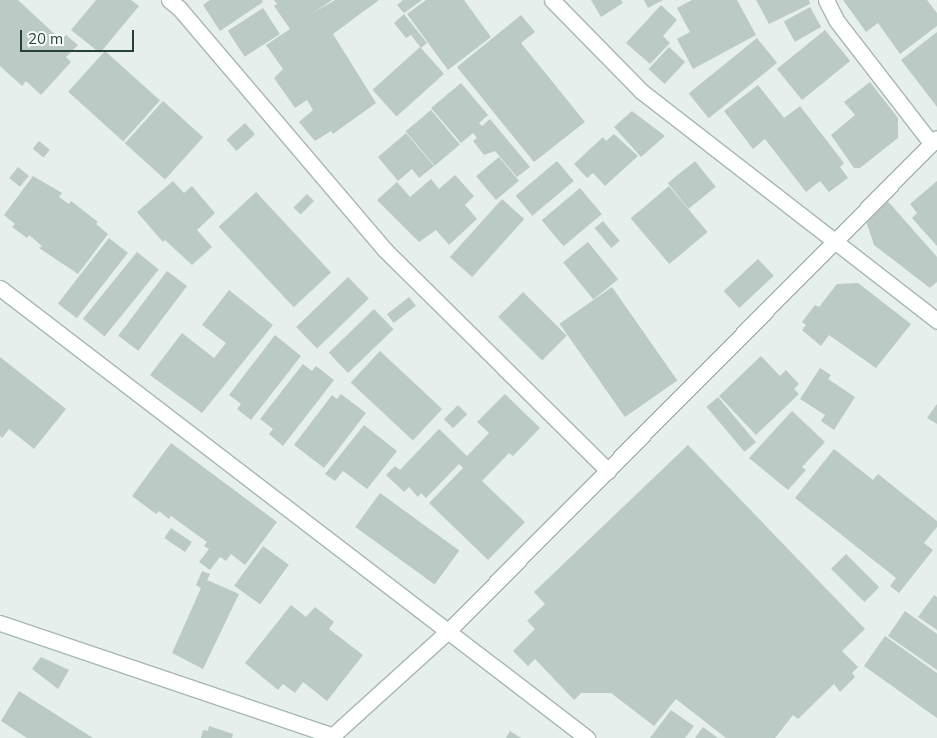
<!DOCTYPE html>
<style>
body{margin:0}
#map{position:relative;width:937px;height:738px;overflow:hidden;background:#e6efeb;font-family:Mulish,sans-serif}
div>[style]{position:absolute}
[style*='--x']{left:calc(var(--x)*1px);top:calc(var(--y)*1px);width:calc(var(--w)*1px);rotate:calc(var(--a)*1deg)}
.building>*{inset:0;background:#bbcac4;transform-origin:0 0}
.roads{filter:drop-shadow(1px 0 #a8b8b2) drop-shadow(-1px 0 #a8b8b2) drop-shadow(0 1px #a8b8b2) drop-shadow(0 -1px #a8b8b2)}
.minor>*{height:15px;margin:-7.5px;padding:0 7.5px;transform-origin:7.5px;border-radius:7.5px;background:#fff}
span{translate:-50% -50%;white-space:nowrap;text-align:center;line-height:1.15;-webkit-text-stroke:4.5px #f7fbf9;paint-order:stroke}
.scale{position:absolute;left:20px;top:30px;width:114px;height:22px;box-sizing:border-box;border:2px solid #24423a;border-top:0;padding-left:6px;font-size:15px;line-height:18px;white-space:nowrap;color:#24423a;-webkit-text-stroke:4px #f7fbf9;paint-order:stroke}
</style>
<div id="map">
<div class="building">
<i style="clip-path:polygon(0 0,18px 0,61px 40px,66px 35px,78px 45px,66px 57px,71px 62px,41px 95px,26px 81px,22px 86px,0 66px)"></i>
<i style="clip-path:polygon(96px 0,131px 0,139px 6px,100px 53px,71px 30px)"></i>
<i style="clip-path:polygon(210px 0,262px 0,263px 2px,220px 31px,203px 5px)"></i>
<i style="clip-path:polygon(274px 0,332px 0,313px 13px,335px 0,379px 0,333px 34px,376px 103px,333px 134px,331px 131px,315px 141px,299px 122px,313px 110px,307px 100px,295px 108px,274px 78px,283px 69px,266px 45px,290px 29px,274px 6px,277px 4px)"></i>
<i style="clip-path:polygon(403px 0,422px 0,404px 13px,397px 5px)"></i>
<i style="clip-path:polygon(426px 0,464px 0,491px 37px,448px 70px,407px 14px)"></i>
<i style="clip-path:polygon(591px 0,621px 0,623px 3px,601px 17px)"></i>
<i style="clip-path:polygon(644px 0,663px 0,648px 8px)"></i>
<i style="clip-path:polygon(692px 0,737px 0,756px 35px,693px 69px,677px 39px,690px 32px,677px 8px)"></i>
<i style="clip-path:polygon(756px 0,809px 0,810px 4px,769px 24px)"></i>
<i style="clip-path:polygon(843px 0,927px 0,937px 13px,937px 26px,900px 54px,878px 23px,866px 32px)"></i>
<i style="clip-path:polygon(661px 5px,677px 20px,663px 36px,670px 43px,650px 64px,626px 43px)"></i>
<i style="left:810px;top:7px;width:23px;height:30px;rotate:61deg"></i>
<i style="left:263px;top:8px;width:31px;height:42px;rotate:57deg"></i>
<i style="clip-path:polygon(404px 14px,427px 43px,421px 48px,411px 35px,406px 38px,394px 23px)"></i>
<i style="clip-path:polygon(521px 15px,535px 32px,521px 43px,585px 122px,534px 162px,457px 67px)"></i>
<i style="left:825px;top:30px;width:40px;height:62px;rotate:51deg"></i>
<i style="clip-path:polygon(937px 32px,937px 107px,901px 60px)"></i>
<i style="left:757px;top:38px;width:32px;height:88px;rotate:51deg"></i>
<i style="left:420px;top:47px;width:36px;height:64px;rotate:48deg"></i>
<i style="left:669px;top:47px;width:22px;height:30px;rotate:43deg"></i>
<i style="left:105px;top:51px;width:74px;height:55px;rotate:42deg"></i>
<i style="clip-path:polygon(870px 82px,898px 118px,898px 138px,860px 168px,854px 168px,831px 135px,855px 115px,844px 102px)"></i>
<i style="clip-path:polygon(461px 83px,488px 115px,479px 123px,482px 126px,490px 119px,530px 167px,517px 177px,495px 151px,484px 155px,473px 141px,477px 138px,473px 133px,461px 143px,431px 108px)"></i>
<i style="clip-path:polygon(758px 85px,784px 118px,800px 106px,844px 163px,840px 167px,848px 178px,829px 192px,820px 181px,806px 192px,765px 139px,753px 149px,724px 111px)"></i>
<i style="left:163px;top:101px;width:54px;height:57px;rotate:42deg"></i>
<i style="left:431px;top:110px;width:45px;height:33px;rotate:50deg"></i>
<i style="clip-path:polygon(632px 111px,665px 136px,641px 157px,614px 127px)"></i>
<i style="left:245px;top:123px;width:15px;height:25px;rotate:48deg"></i>
<i style="clip-path:polygon(406px 133px,434px 166px,419px 178px,412px 169px,398px 181px,378px 157px)"></i>
<i style="clip-path:polygon(614px 134px,638px 156px,605px 186px,593px 173px,587px 178px,574px 164px,603px 137px,606px 141px)"></i>
<i style="left:39px;top:141px;width:14px;height:10px;rotate:39deg"></i>
<i style="left:499px;top:157px;width:31px;height:30px;rotate:50deg"></i>
<i style="left:557px;top:161px;width:26px;height:54px;rotate:50deg"></i>
<i style="left:695px;top:161px;width:33px;height:35px;rotate:51deg"></i>
<i style="left:18px;top:167px;width:14px;height:14px;rotate:39deg"></i>
<i style="clip-path:polygon(455px 175px,474px 196px,465px 205px,477px 219px,449px 245px,436px 230px,419px 242px,377px 200px,397px 182px,410px 197px,431px 179px,439px 189px)"></i>
<i style="clip-path:polygon(33px 176px,62px 193px,59px 197px,69px 204px,71px 201px,98px 222px,96px 224px,108px 234px,78px 274px,39px 248px,42px 246px,29px 235px,27px 238px,12px 227px,15px 224px,4px 215px)"></i>
<i style="clip-path:polygon(173px 181px,184px 193px,192px 186px,215px 213px,197px 230px,212px 247px,192px 265px,165px 240px,163px 242px,137px 212px)"></i>
<i style="clip-path:polygon(937px 181px,937px 246px,912px 218px,917px 213px,910px 204px)"></i>
<i style="left:669px;top:186px;width:60px;height:50px;rotate:50deg"></i>
<i style="left:580px;top:188px;width:34px;height:50px;rotate:50deg"></i>
<i style="left:256px;top:192px;width:110px;height:51px;rotate:47deg"></i>
<i style="left:307px;top:194px;width:10px;height:19px;rotate:45deg"></i>
<i style="clip-path:polygon(885px 198px,937px 257px,937px 282px,930px 288px,874px 245px,864px 215px)"></i>
<i style="left:502px;top:199px;width:30px;height:78px;rotate:42deg"></i>
<i style="left:603px;top:221px;width:26px;height:11px;rotate:50deg"></i>
<i style="left:109px;top:238px;width:24px;height:83px;rotate:38deg"></i>
<i style="left:588px;top:242px;width:48px;height:32px;rotate:51deg"></i>
<i style="left:137px;top:252px;width:28px;height:86px;rotate:39deg"></i>
<i style="left:758px;top:259px;width:23px;height:47px;rotate:47deg"></i>
<i style="left:167px;top:271px;width:25px;height:81px;rotate:37deg"></i>
<i style="left:348px;top:277px;width:30px;height:72px;rotate:46deg"></i>
<i style="clip-path:polygon(858px 283px,911px 324px,876px 368px,829px 335px,821px 346px,802px 330px,806px 325px,802px 322px,815px 305px,819px 307px,837px 284px)"></i>
<i style="left:612px;top:287px;width:114px;height:64px;rotate:55deg"></i>
<i style="clip-path:polygon(229px 290px,273px 325px,202px 413px,150px 375px,182px 333px,214px 358px,226px 343px,202px 325px)"></i>
<i style="left:523px;top:292px;width:62px;height:35px;rotate:45deg"></i>
<i style="left:409px;top:297px;width:11px;height:28px;rotate:52deg"></i>
<i style="left:374px;top:309px;width:28px;height:63px;rotate:46deg"></i>
<i style="clip-path:polygon(275px 335px,301px 356px,251px 420px,237px 409px,241px 404px,229px 395px)"></i>
<i style="left:380px;top:351px;width:85px;height:43px;rotate:43deg"></i>
<i style="clip-path:polygon(761px 356px,780px 376px,786px 370px,799px 384px,794px 389px,799px 394px,756px 435px,719px 396px)"></i>
<i style="clip-path:polygon(0 357px,66px 409px,34px 449px,9px 429px,2px 438px,0 436px)"></i>
<i style="clip-path:polygon(303px 364px,312px 371px,316px 366px,334px 380px,283px 446px,269px 434px,273px 429px,260px 419px)"></i>
<i style="clip-path:polygon(820px 368px,831px 375px,828px 379px,855px 397px,834px 430px,821px 421px,825px 415px,800px 399px)"></i>
<i style="clip-path:polygon(341px 394px,366px 413px,324px 468px,294px 445px,332px 395px,337px 399px)"></i>
<i style="clip-path:polygon(505px 394px,540px 428px,513px 456px,509px 453px,482px 481px,525px 522px,488px 560px,429px 503px,463px 468px,459px 464px,426px 498px,421px 493px,418px 497px,409px 487px,404px 492px,386px 475px,395px 466px,400px 470px,439px 429px,467px 456px,489px 433px,477px 422px)"></i>
<i style="left:718px;top:397px;width:59px;height:15px;rotate:50deg"></i>
<i style="clip-path:polygon(937px 404px,937px 424px,927px 418px)"></i>
<i style="left:458px;top:405px;width:13px;height:20px;rotate:45deg"></i>
<i style="clip-path:polygon(792px 411px,825px 442px,802px 467px,806px 470px,788px 490px,749px 458px)"></i>
<i style="clip-path:polygon(364px 425px,397px 451px,367px 489px,343px 471px,335px 481px,325px 474px)"></i>
<i style="clip-path:polygon(171px 443px,277px 522px,245px 565px,231px 554px,226px 561px,220px 557px,210px 570px,199px 562px,209px 549px,204px 546px,207px 542px,171px 516px,169px 519px,159px 511px,156px 514px,132px 496px)"></i>
<i style="clip-path:polygon(688px 445px,865px 629px,842px 651px,858px 667px,852px 673px,855px 677px,840px 692px,834px 684px,798px 719px,793px 715px,775px 738px,726px 738px,676px 699px,654px 726px,611px 693px,581px 693px,574px 700px,535px 659px,528px 666px,513px 651px,535px 629px,527px 621px,545px 604px,534px 592px)"></i>
<i style="clip-path:polygon(834px 449px,873px 480px,878px 474px,937px 521px,937px 527px,924px 543px,933px 550px,899px 593px,890px 586px,896px 578px,795px 498px)"></i>
<i style="left:380px;top:493px;width:98px;height:42px;rotate:36deg"></i>
<i style="left:171px;top:528px;width:25px;height:12px;rotate:34deg"></i>
<i style="left:263px;top:546px;width:32px;height:49px;rotate:36deg"></i>
<i style="left:846px;top:554px;width:47px;height:21px;rotate:45deg"></i>
<i style="clip-path:polygon(202px 571px,210px 574px,207px 580px,239px 594px,203px 669px,172px 653px,201px 588px,196px 585px)"></i>
<i style="clip-path:polygon(934px 595px,937px 597px,937px 630px,918px 617px)"></i>
<i style="clip-path:polygon(291px 605px,306px 617px,315px 607px,334px 622px,329px 629px,363px 655px,327px 701px,303px 682px,295px 693px,283px 684px,278px 690px,245px 663px)"></i>
<i style="clip-path:polygon(905px 611px,937px 634px,937px 670px,888px 636px)"></i>
<i style="clip-path:polygon(885px 636px,937px 673px,937px 718px,864px 666px)"></i>
<i style="clip-path:polygon(41px 657px,69px 670px,58px 689px,32px 669px)"></i>
<i style="clip-path:polygon(19px 691px,93px 738px,27px 738px,1px 721px)"></i>
<i style="clip-path:polygon(671px 710px,694px 726px,685px 738px,650px 738px)"></i>
<i style="clip-path:polygon(209px 726px,233px 734px,232px 738px,201px 738px,203px 730px,208px 731px)"></i>
<i style="clip-path:polygon(703px 727px,718px 738px,695px 738px)"></i>
<i style="clip-path:polygon(510px 731px,521px 738px,506px 738px)"></i>
</div>
<div class="roads">
<div class="minor">
<i style="--x:169;--y:0;--w:13;--a:39"></i>
<i style="--x:179;--y:8;--w:318;--a:49.6"></i>
<i style="--x:385;--y:250;--w:314;--a:44.7"></i>
<i style="--x:552;--y:0;--w:127;--a:45.6"></i>
<i style="--x:641;--y:91;--w:375;--a:37.8"></i>
<i style="--x:826;--y:0;--w:22;--a:63"></i>
<i style="--x:836;--y:20;--w:155;--a:52.3"></i>
<i style="--x:0;--y:288;--w:740;--a:37.47"></i>
<i style="--x:0;--y:623;--w:348;--a:18.7"></i>
<i style="--x:330;--y:738;--w:159;--a:-42.2"></i>
<i style="--x:448;--y:631;--w:694;--a:-45.23"></i>
</div>
</div>
<div class="scale">20 m</div>
</div>
